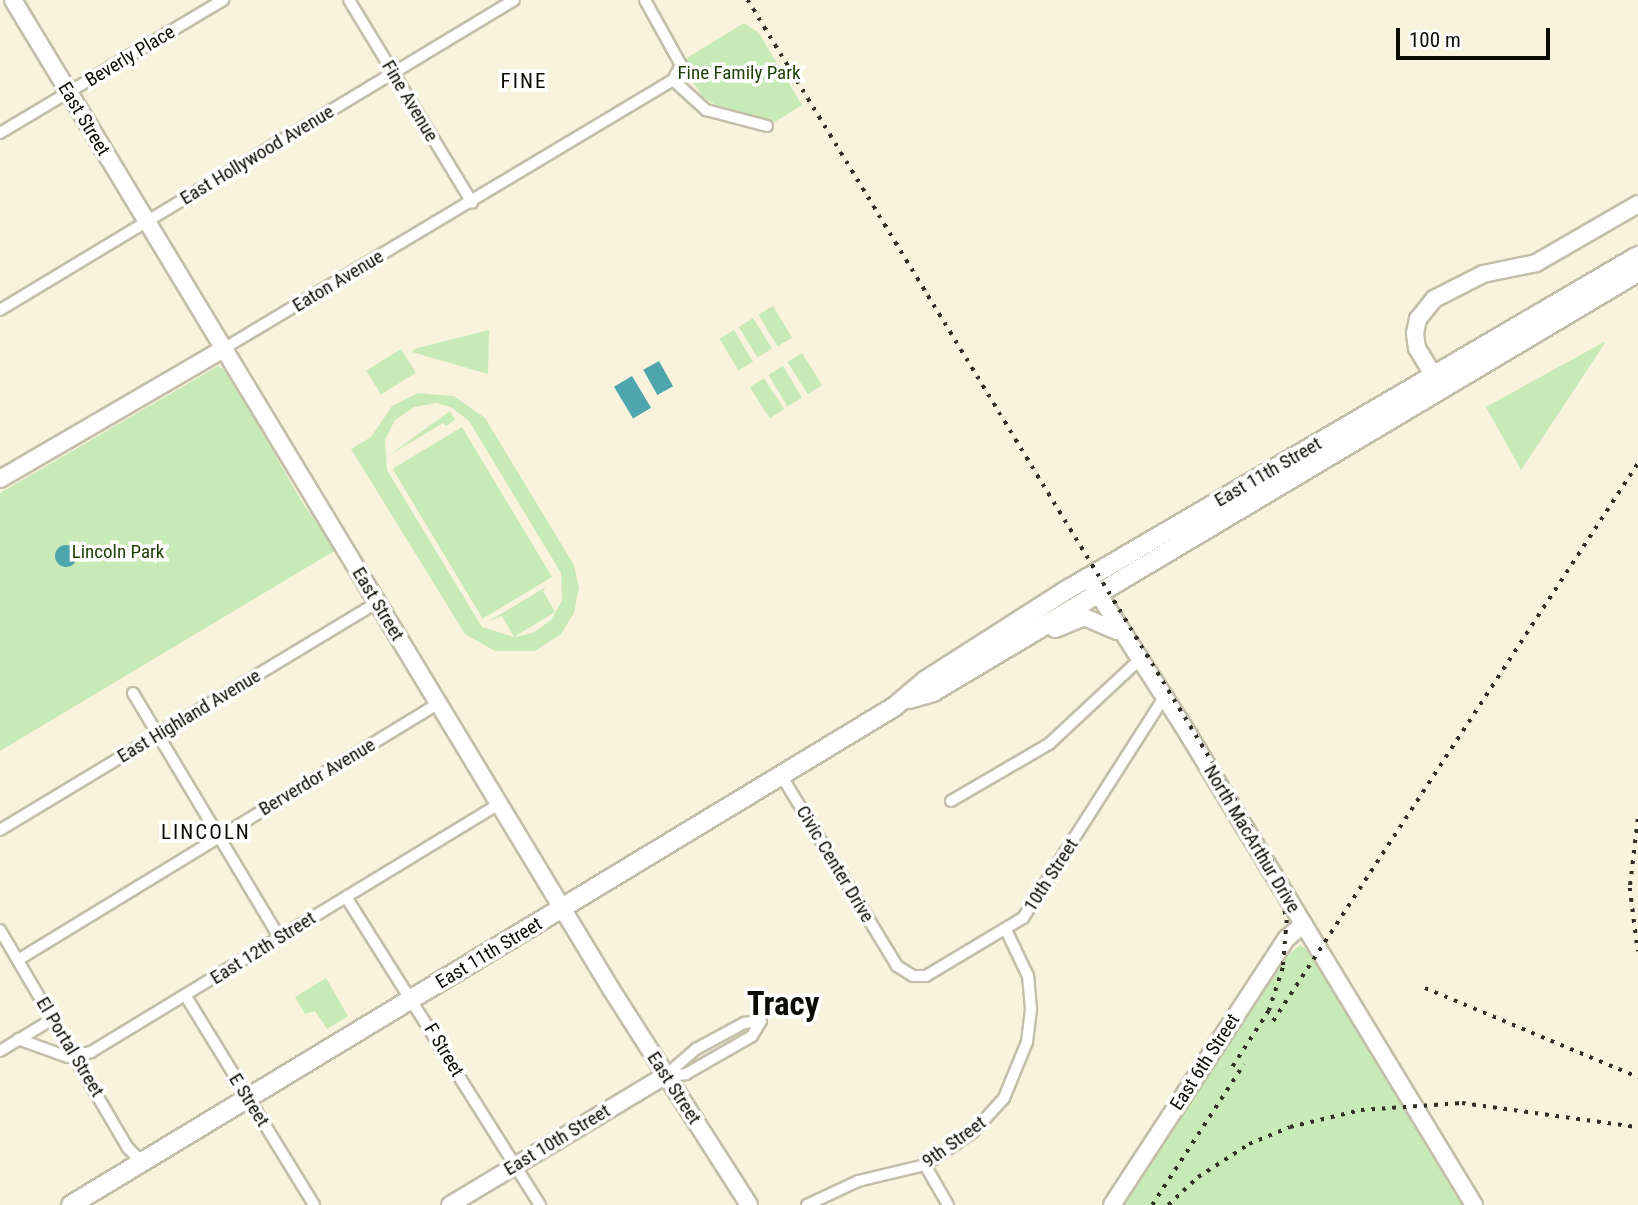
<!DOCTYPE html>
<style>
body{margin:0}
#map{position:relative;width:1638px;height:1205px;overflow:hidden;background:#f9f3dd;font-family:"Roboto Condensed",sans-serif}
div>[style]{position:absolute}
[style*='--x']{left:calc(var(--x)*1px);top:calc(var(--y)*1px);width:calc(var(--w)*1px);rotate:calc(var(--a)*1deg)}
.green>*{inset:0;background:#c8eab7;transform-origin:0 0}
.water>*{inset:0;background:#4ea5ae;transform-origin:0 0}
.round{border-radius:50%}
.roads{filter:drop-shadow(2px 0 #c4bfaa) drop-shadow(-2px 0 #c4bfaa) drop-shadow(0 2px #c4bfaa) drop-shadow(0 -2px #c4bfaa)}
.street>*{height:10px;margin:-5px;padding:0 5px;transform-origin:5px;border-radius:5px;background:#fff}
.secondary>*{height:16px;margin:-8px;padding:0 8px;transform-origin:8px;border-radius:8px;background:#fff}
.primary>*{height:18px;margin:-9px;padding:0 9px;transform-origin:9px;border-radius:9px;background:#fff}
.rail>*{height:3.5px;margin-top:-1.75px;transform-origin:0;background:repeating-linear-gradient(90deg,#322f26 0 3.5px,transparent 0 10.5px)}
span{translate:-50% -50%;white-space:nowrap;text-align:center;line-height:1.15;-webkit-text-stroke:7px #fff;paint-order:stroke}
.street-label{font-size:19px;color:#0d0b05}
.park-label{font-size:19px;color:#1c3d03}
.neighbourhood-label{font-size:21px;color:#0d0b05;letter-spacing:2px}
.town-label{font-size:33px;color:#0d0b05;font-weight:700}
.scale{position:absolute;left:1396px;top:28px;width:154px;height:32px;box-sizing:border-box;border:4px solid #0d0b05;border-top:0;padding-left:9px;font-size:21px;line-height:24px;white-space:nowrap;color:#0d0b05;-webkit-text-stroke:5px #fff;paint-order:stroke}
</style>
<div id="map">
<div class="green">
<i style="clip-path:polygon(744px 23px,759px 33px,802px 105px,775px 122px,717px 106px,702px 96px,689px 75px,685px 59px)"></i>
<i style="left:773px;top:306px;width:37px;height:17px;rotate:59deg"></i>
<i style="left:753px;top:318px;width:36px;height:17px;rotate:58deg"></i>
<i style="clip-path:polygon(489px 330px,488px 374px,412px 352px,414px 349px)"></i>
<i style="left:734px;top:330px;width:37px;height:17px;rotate:59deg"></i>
<i style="clip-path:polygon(1604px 342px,1605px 343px,1521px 470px,1486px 407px)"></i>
<i style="left:401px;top:349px;width:28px;height:41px;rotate:58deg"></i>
<i style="left:802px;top:353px;width:38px;height:17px;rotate:58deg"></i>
<i style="clip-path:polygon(218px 366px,228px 372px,302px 502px,336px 550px,0 751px,0 493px)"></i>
<i style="left:783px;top:366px;width:37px;height:17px;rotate:59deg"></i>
<i style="left:764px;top:378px;width:37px;height:17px;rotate:57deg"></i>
<i style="clip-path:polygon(evenodd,418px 393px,454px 396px,485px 418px,574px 565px,579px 588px,574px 613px,561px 634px,535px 651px,495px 651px,465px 634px,351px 449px,371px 437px,392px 406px,418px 393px,436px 403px,451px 407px,469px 421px,561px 573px,562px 601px,551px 620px,533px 633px,514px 637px,555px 612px,543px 591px,546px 587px,489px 621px,502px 616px,514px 637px,482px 627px,387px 470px,385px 440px,395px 420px,414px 407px,436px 403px)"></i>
<i style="clip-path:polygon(450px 411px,455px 420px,446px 426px,443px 423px,388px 456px)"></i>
<i style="left:462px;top:427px;width:175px;height:81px;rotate:59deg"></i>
<i style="clip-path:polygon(1300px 945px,1310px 952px,1463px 1205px,1124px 1205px,1282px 960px)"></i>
<i style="clip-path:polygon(326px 978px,348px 1016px,327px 1029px,315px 1011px,305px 1014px,295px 997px)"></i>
</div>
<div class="water">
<i style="left:659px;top:361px;width:29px;height:18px;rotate:61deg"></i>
<i style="left:632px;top:376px;width:37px;height:21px;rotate:59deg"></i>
<i class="round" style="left:55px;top:545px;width:22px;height:22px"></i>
</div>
<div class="roads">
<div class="street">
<i style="--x:349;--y:0;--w:237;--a:58.7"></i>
<i style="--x:673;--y:80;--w:45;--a:42.3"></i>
<i style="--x:706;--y:110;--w:63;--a:14.7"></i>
<i style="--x:0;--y:133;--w:260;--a:-30.8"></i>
<i style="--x:0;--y:310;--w:600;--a:-31.09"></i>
<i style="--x:223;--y:349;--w:524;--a:-30.87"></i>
<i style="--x:673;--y:80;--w:17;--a:-62"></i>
<i style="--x:681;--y:65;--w:74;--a:-119"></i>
<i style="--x:133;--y:693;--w:284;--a:59.1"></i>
<i style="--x:781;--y:775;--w:223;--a:58.7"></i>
<i style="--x:897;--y:966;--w:19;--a:32"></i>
<i style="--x:913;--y:976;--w:13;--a:0"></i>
<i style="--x:926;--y:976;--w:113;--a:-30.9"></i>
<i style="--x:1023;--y:918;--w:264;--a:-57.4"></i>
<i style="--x:951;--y:801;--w:113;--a:-30.2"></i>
<i style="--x:1049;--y:744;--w:123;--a:-43"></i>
<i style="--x:0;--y:830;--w:440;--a:-31.1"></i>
<i style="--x:346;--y:897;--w:364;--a:57.8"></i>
<i style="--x:0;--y:930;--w:253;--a:59.6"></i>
<i style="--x:128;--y:1148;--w:20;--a:45"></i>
<i style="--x:18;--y:960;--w:492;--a:-31.4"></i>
<i style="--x:185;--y:995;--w:246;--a:58.4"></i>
<i style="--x:18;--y:1039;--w:53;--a:19.8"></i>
<i style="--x:68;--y:1057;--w:24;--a:-12"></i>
<i style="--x:91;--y:1052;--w:479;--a:-31.3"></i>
<i style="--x:0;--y:1051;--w:63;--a:-31.4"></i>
<i style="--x:665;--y:1076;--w:21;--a:-5"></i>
<i style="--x:686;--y:1074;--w:76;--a:-29.9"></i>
<i style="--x:752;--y:1036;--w:17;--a:-59"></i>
<i style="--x:665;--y:1076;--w:41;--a:-41.1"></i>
<i style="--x:696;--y:1049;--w:55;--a:-28.4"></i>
<i style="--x:744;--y:1023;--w:17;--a:-7"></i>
<i style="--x:925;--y:1165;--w:46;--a:60.1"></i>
<i style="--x:807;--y:1205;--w:56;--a:-25.2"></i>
<i style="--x:858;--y:1181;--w:69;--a:-13.4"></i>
<i style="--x:925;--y:1165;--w:58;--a:-34.5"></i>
<i style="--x:973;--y:1132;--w:46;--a:-47.6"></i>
<i style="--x:1004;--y:1098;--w:61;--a:-67.7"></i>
<i style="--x:1027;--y:1042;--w:33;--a:-83"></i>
<i style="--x:1031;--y:1009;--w:33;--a:-95"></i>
<i style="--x:1028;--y:976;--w:51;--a:-115.6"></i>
</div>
<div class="secondary">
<i style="--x:13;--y:0;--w:1156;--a:58.84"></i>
<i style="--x:611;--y:989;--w:256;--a:57.4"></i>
<i style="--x:1440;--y:386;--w:44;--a:-121.2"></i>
<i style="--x:1417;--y:348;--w:15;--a:-98"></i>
<i style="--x:1415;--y:333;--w:14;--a:-78"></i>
<i style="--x:1418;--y:319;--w:26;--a:-51"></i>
<i style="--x:1434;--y:299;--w:55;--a:-27"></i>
<i style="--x:1483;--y:274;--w:54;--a:-11.7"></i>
<i style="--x:1536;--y:263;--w:118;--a:-30"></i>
<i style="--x:0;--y:479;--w:258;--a:-30.2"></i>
<i style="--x:1088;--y:578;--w:185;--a:57.3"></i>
<i style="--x:1188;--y:734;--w:551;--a:58.73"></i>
<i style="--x:1055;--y:629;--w:31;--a:-22"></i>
<i style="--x:1084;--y:617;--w:36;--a:23"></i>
<i style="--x:450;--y:1205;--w:251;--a:-31"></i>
<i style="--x:1112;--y:1205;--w:318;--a:-56.8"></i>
<i style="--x:1286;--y:939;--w:23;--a:-40"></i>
</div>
<div class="primary">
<i style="--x:909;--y:699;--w:25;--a:-16"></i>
<i style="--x:933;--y:692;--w:821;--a:-30.78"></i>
<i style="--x:71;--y:1205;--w:962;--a:-31.18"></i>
<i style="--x:894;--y:707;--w:42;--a:-40.2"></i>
<i style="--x:926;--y:680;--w:167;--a:-32.6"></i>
<i style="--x:1067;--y:590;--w:662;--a:-30.33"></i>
</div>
</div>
<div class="rail">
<i style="--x:748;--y:0;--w:1007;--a:58.65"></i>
<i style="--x:1272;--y:860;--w:62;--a:76"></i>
<i style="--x:1287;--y:920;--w:48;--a:94.8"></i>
<i style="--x:1283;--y:968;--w:45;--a:108"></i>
<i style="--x:1269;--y:1011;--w:72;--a:123"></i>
<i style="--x:1638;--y:819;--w:69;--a:96.6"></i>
<i style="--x:1630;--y:888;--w:64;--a:82.9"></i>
<i style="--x:1425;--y:988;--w:231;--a:22.7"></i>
<i style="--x:1273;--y:1021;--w:667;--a:-56.81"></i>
<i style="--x:1152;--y:1205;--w:168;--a:-56.9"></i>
<i style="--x:1168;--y:1205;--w:41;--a:-43"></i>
<i style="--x:1198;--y:1177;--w:61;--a:-32.9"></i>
<i style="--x:1249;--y:1144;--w:44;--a:-22.5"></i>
<i style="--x:1290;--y:1127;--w:73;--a:-13.5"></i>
<i style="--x:1361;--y:1110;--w:101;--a:-4"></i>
<i style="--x:1462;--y:1103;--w:178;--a:7.8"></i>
</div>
<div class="street-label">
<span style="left:130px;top:56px;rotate:-31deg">Beverly Place</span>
<span style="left:410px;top:101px;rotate:59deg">Fine Avenue</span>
<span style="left:84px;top:119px;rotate:59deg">East Street</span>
<span style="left:257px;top:155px;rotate:-31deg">East Hollywood Avenue</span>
<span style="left:338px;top:281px;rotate:-31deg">Eaton Avenue</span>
<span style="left:1268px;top:472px;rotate:-30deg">East 11th Street</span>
<span style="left:378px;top:604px;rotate:59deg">East Street</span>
<span style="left:189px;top:716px;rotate:-31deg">East Highland Avenue</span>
<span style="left:317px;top:777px;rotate:-31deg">Berverdor Avenue</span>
<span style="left:1252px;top:839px;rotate:59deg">North MacArthur Drive</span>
<span style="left:835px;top:864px;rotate:59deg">Civic Center Drive</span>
<span style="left:1051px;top:875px;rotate:-57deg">10th Street</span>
<span style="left:263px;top:948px;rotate:-32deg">East 12th Street</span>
<span style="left:489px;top:953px;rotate:-31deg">East 11th Street</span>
<span style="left:70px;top:1047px;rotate:59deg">El Portal Street</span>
<span style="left:444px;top:1050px;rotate:59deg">F Street</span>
<span style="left:1205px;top:1062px;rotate:-57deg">East 6th Street</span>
<span style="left:674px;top:1088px;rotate:57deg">East Street</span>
<span style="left:249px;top:1100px;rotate:58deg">E Street</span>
<span style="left:557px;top:1140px;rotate:-31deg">East 10th Street</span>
<span style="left:954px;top:1142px;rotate:-36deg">9th Street</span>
</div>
<div class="park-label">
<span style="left:739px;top:73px">Fine Family Park</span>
<span style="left:118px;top:552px">Lincoln Park</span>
</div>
<div class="neighbourhood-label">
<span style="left:524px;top:81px">FINE</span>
<span style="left:206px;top:832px">LINCOLN</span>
</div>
<div class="town-label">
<span style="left:783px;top:1004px">Tracy</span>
</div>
<div class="scale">100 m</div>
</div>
